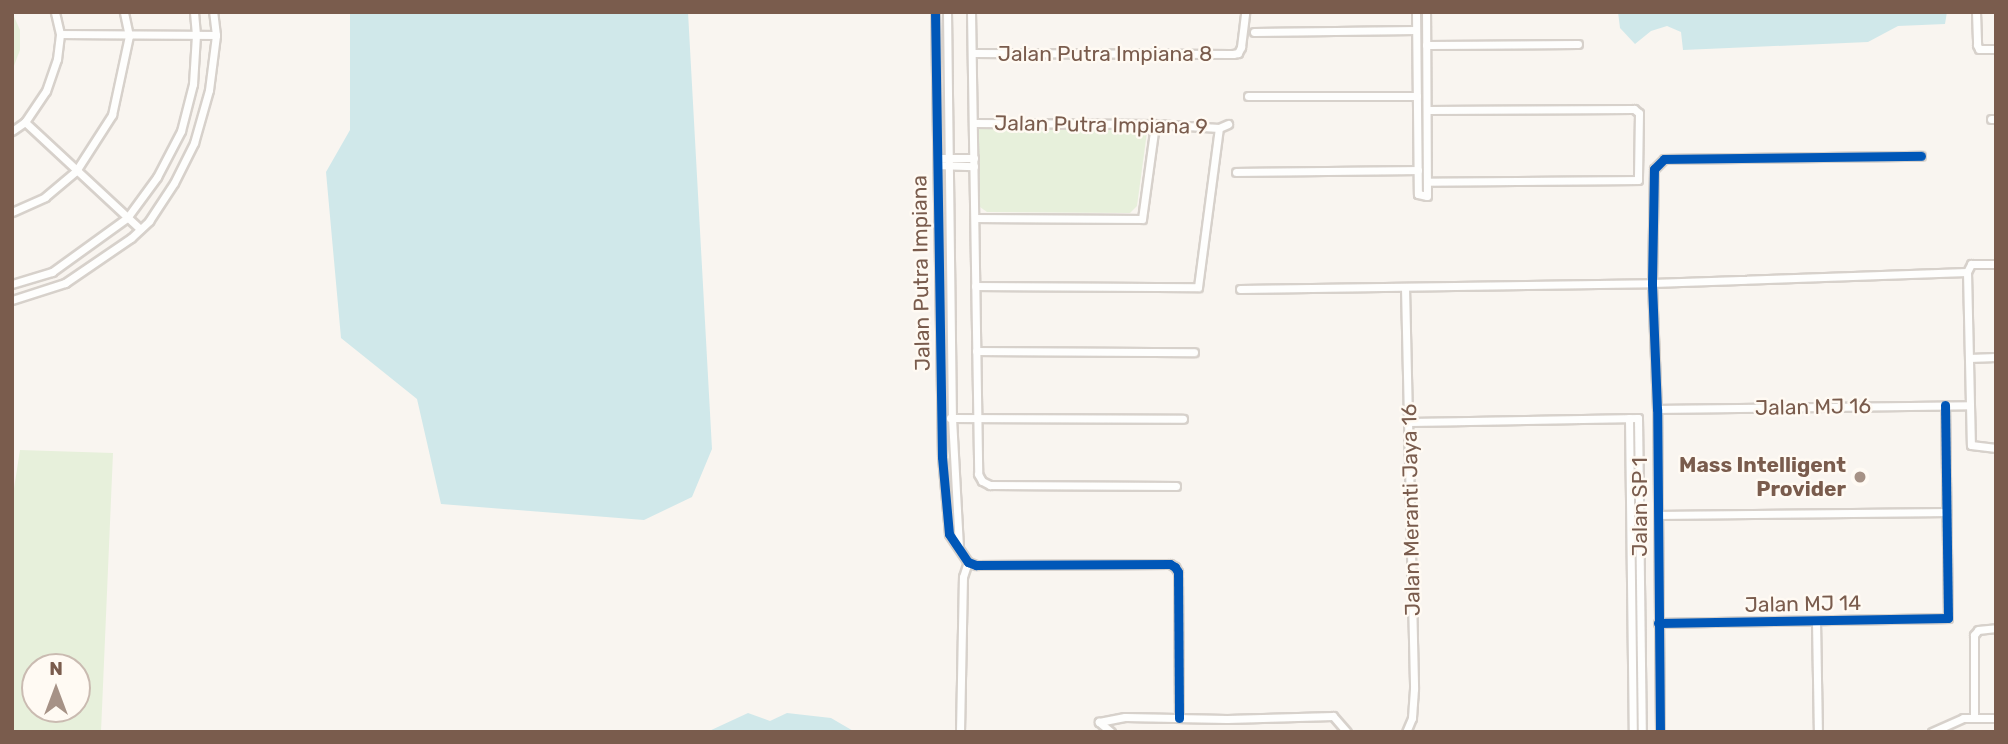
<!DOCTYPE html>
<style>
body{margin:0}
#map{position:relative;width:2008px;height:744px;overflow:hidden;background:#f9f5f0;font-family:Rubik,sans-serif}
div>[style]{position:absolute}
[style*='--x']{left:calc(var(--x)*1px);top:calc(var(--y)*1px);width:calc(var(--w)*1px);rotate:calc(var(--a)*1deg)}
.green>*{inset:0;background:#e7f0db}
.water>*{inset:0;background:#d0e8ea}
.roads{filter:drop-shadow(2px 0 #d7d1cb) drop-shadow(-2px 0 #d7d1cb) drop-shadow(0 2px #d7d1cb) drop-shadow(0 -2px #d7d1cb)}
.minor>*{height:7px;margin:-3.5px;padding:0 3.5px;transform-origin:3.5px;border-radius:3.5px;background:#fefefd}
.cycleway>*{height:9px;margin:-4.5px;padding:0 4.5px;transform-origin:4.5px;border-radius:4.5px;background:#0057b8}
.dots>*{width:19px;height:19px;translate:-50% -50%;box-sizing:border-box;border:4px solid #fffaf3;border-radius:50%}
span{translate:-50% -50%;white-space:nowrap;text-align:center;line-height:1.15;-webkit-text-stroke:5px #fffaf3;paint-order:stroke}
.street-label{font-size:21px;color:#7a5c4d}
.poi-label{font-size:21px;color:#7a5c4d;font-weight:700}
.right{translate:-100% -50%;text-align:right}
.frame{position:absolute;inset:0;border:14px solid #7a5c4d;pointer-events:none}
.north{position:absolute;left:21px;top:653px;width:70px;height:70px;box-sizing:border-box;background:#fffaf3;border:2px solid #cabbb1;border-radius:50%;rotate:0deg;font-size:19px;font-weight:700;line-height:28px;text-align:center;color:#7a5c4d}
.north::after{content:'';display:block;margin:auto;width:24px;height:32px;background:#a69286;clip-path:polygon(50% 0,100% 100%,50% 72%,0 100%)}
</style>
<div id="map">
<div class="green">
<i style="clip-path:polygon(12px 12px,20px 30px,20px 50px,12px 71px)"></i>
<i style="clip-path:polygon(982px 127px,1145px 128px,1147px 132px,1137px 206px,1130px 213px,987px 212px,980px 207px,976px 132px)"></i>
<i style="clip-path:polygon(evenodd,20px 450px,113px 453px,101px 732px,12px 732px,12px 501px,20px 450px,35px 667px,77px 667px,77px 709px,35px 709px,35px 667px)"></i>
</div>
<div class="water">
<i style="clip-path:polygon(350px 12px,688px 12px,712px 449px,692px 497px,644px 520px,441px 504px,417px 399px,341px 338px,326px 172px,350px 130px)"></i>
<i style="clip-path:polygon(1618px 12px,1947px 12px,1945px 24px,1898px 26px,1868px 42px,1683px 50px,1681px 32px,1667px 26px,1651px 31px,1635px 44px,1620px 28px)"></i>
<i style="clip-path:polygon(748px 713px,770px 721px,787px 713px,831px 718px,855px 732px,707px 732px)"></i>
</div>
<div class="roads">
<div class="minor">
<i style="--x:935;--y:12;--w:445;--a:89.1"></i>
<i style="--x:942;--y:457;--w:77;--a:84.8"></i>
<i style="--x:949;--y:534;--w:34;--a:56"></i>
<i style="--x:968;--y:562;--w:9;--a:21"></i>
<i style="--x:976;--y:565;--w:194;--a:-0.3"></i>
<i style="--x:1170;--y:564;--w:6;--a:31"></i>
<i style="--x:1175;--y:567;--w:6;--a:59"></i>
<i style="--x:1178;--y:572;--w:146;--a:89.6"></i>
<i style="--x:947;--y:12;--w:406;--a:89.3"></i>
<i style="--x:952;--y:418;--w:129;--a:86.9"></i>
<i style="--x:971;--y:12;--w:462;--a:89.1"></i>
<i style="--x:978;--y:474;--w:8;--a:60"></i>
<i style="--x:982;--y:481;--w:9;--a:27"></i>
<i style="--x:990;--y:485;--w:186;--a:0.3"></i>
<i style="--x:1416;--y:12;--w:182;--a:89.4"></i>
<i style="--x:1418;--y:194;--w:9;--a:13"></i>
<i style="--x:1427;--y:196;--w:184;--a:-90.3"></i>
<i style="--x:1976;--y:12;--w:33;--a:88"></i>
<i style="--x:1977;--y:45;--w:4;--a:63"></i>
<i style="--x:1979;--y:49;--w:17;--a:0"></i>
<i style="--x:1254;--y:32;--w:162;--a:-0.7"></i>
<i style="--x:60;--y:34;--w:156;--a:0.4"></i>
<i style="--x:1426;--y:45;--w:152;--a:-0.4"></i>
<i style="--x:972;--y:53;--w:261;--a:0.2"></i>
<i style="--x:1233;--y:54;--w:5;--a:-11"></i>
<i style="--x:1238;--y:53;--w:7;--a:-63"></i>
<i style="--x:1241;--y:47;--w:35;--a:-83"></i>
<i style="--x:1248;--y:96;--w:169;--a:0"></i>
<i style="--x:1427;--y:110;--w:207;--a:-0.3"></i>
<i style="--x:1634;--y:109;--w:6;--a:39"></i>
<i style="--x:1639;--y:113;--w:67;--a:90.9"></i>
<i style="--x:1638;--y:180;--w:210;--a:179.5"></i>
<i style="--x:1991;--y:119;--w:5;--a:0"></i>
<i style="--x:25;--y:122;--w:157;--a:42.9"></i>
<i style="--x:973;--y:123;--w:182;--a:0.3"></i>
<i style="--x:1155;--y:124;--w:64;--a:3.6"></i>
<i style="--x:1219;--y:128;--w:10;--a:-24"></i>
<i style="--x:12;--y:131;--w:16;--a:-35"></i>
<i style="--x:25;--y:122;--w:37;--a:-56"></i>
<i style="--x:46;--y:91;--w:34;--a:-71"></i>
<i style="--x:57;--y:59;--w:25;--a:-83"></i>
<i style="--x:60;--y:34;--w:23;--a:-103"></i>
<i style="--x:937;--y:158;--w:37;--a:0"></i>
<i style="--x:937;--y:165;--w:37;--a:2"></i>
<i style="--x:1236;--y:172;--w:182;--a:-0.6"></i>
<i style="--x:12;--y:212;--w:36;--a:-24"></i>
<i style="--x:45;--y:197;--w:40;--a:-40"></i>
<i style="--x:76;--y:171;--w:67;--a:-57.3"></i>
<i style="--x:112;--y:115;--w:81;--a:-77.9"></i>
<i style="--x:129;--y:36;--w:25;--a:-102"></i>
<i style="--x:975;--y:218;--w:167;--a:0.3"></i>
<i style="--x:1142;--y:219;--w:96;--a:-82.2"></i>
<i style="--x:1967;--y:272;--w:173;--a:88.7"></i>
<i style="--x:1971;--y:445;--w:25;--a:7"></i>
<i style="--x:1967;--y:272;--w:9;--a:-63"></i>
<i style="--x:1971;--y:264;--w:25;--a:0"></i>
<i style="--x:12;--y:284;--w:42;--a:-16.7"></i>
<i style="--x:52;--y:272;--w:92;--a:-35.8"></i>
<i style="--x:127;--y:218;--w:51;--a:-53.8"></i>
<i style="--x:157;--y:177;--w:52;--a:-62.4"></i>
<i style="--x:181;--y:131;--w:49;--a:-75.7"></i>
<i style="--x:193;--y:84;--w:49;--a:-86.5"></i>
<i style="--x:196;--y:35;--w:23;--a:-95"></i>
<i style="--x:975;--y:286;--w:223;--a:0.3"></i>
<i style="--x:1198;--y:287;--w:160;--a:-82.5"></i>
<i style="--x:1405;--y:287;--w:402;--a:88.7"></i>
<i style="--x:1414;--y:689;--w:29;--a:94"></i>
<i style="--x:1412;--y:718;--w:15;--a:113"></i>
<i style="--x:1240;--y:289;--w:412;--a:-0.8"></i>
<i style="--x:1652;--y:283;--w:315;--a:-2"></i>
<i style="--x:12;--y:300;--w:56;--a:-17.8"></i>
<i style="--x:65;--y:283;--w:80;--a:-34.3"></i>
<i style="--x:131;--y:238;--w:25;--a:-43"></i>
<i style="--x:149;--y:221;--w:45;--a:-56.7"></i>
<i style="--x:174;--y:183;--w:45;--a:-63.4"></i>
<i style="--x:194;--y:143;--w:55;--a:-74.2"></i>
<i style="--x:209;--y:90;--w:55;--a:-82.7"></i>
<i style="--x:216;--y:35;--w:23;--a:-97"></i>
<i style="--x:976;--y:351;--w:218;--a:0.3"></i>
<i style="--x:1969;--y:358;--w:27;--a:-2"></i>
<i style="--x:1657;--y:409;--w:312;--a:-0.7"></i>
<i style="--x:950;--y:418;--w:233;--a:0.2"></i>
<i style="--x:1629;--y:418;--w:314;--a:89.3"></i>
<i style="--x:1409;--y:422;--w:229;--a:-1"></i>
<i style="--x:1638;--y:418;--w:314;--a:89.3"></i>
<i style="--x:1658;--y:515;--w:289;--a:-0.6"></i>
<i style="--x:1816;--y:621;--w:111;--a:89"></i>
<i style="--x:1658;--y:623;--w:290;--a:-1"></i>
<i style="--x:1948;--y:618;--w:213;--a:-90.8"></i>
<i style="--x:1974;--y:718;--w:83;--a:-90"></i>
<i style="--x:1974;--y:635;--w:6;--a:-51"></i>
<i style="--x:1978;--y:630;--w:18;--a:-6"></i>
<i style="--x:960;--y:732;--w:155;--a:-88.9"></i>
<i style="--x:963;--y:577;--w:16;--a:-72"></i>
<i style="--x:1111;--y:732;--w:16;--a:-140"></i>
<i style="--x:1099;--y:722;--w:26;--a:-11"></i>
<i style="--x:1125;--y:717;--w:102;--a:1.1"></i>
<i style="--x:1227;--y:719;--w:106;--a:-1.6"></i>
<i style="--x:1333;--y:716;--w:21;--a:49"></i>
<i style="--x:1660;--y:732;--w:323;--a:-90.5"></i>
<i style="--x:1657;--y:409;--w:126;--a:-92.3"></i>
<i style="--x:1652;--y:283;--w:114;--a:-89"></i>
<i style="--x:1654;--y:169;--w:14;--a:-45"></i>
<i style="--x:1664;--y:159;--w:257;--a:-0.7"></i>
<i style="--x:1932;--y:732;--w:34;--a:-24"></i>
<i style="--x:1963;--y:718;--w:33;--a:0"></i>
</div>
</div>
<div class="cycleway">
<i style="--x:935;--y:12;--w:445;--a:89.1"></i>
<i style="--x:942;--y:457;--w:77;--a:84.8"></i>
<i style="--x:949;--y:534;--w:34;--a:56"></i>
<i style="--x:968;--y:562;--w:9;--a:21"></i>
<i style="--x:976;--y:565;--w:194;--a:-0.3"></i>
<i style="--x:1170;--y:564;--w:6;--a:31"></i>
<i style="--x:1175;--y:567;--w:6;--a:59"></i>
<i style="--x:1178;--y:572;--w:146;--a:89.6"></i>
<i style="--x:1658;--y:623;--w:290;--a:-1"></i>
<i style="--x:1948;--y:618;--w:213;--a:-90.8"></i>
<i style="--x:1660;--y:732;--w:323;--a:-90.5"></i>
<i style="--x:1657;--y:409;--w:126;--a:-92.3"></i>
<i style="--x:1652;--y:283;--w:114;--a:-89"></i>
<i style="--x:1654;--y:169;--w:14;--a:-45"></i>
<i style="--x:1664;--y:159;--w:257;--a:-0.7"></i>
</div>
<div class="dots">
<i style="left:1860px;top:477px;background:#a69286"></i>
</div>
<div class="street-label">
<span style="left:1105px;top:54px">Jalan Putra Impiana 8</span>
<span style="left:1101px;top:125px;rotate:1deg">Jalan Putra Impiana 9</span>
<span style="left:921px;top:273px;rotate:-91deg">Jalan Putra Impiana</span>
<span style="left:1813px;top:407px;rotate:-1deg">Jalan MJ 16</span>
<span style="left:1640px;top:507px;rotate:-90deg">Jalan SP 1</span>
<span style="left:1411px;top:510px;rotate:-91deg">Jalan Meranti Jaya 16</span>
<span style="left:1803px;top:604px;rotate:-1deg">Jalan MJ 14</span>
</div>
<div class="poi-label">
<span class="right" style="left:1846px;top:477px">Mass Intelligent<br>Provider</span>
</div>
<div class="frame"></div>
<div class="north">N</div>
</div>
